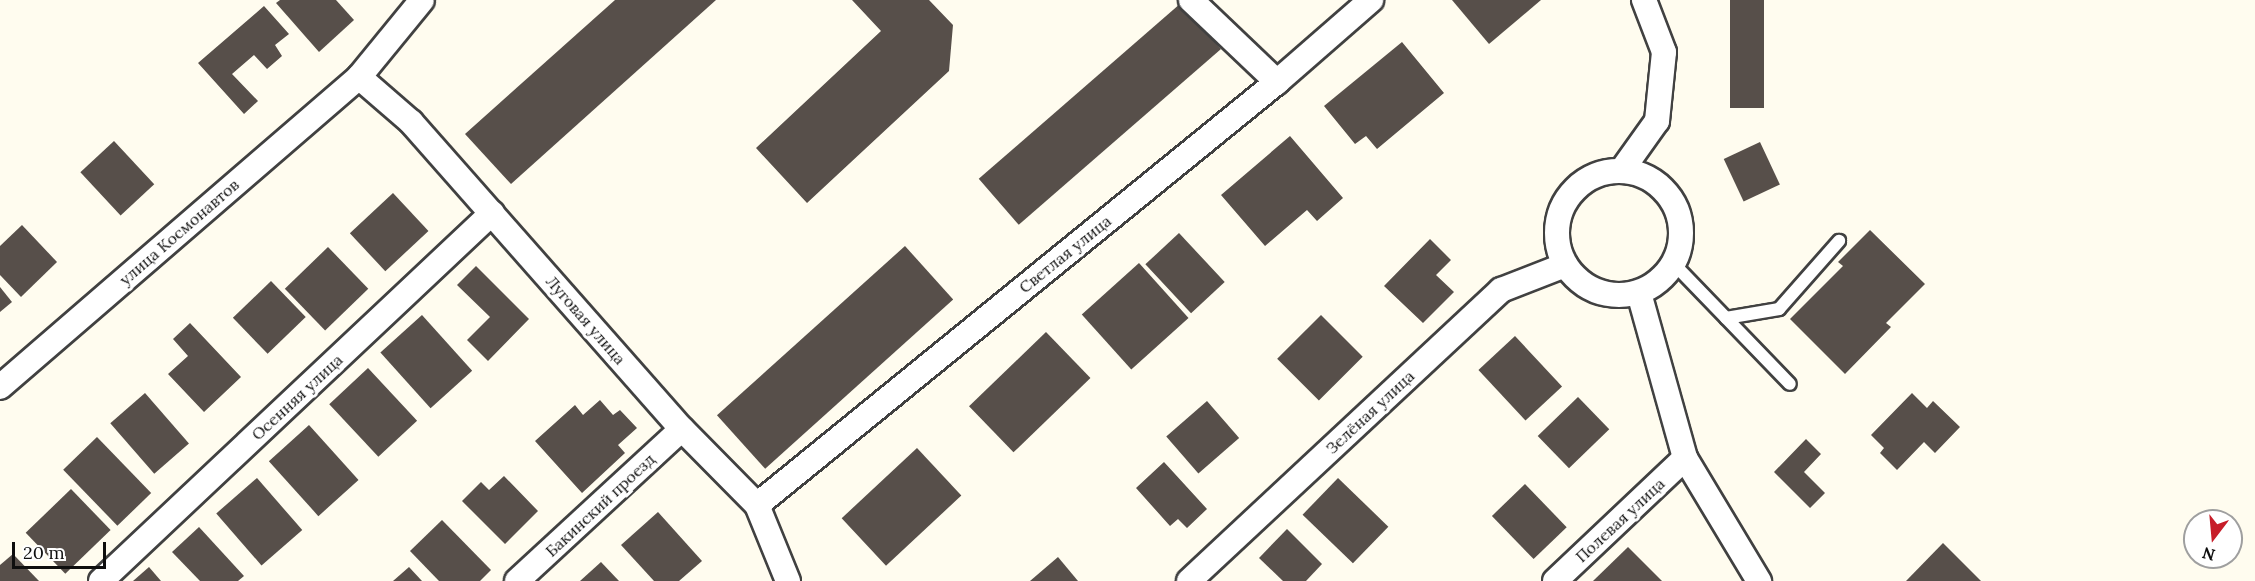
<!DOCTYPE html>
<meta charset="utf-8">
<style>
body{margin:0}
#map{position:relative;width:2255px;height:581px;overflow:hidden;background:#fffcef;font-family:Lora,serif}
div>[style]{position:absolute}
[style*='--x']{left:calc(var(--x)*1px);top:calc(var(--y)*1px);width:calc(var(--w)*1px);rotate:calc(var(--a)*1deg)}
.building>*{inset:0;background:#574f4a;transform-origin:0 0}
.roads{filter:drop-shadow(2px 0 #414141) drop-shadow(-2px 0 #414141) drop-shadow(0 2px #414141) drop-shadow(0 -2px #414141)}
.lane>*{height:12px;margin:-6px;padding:0 6px;transform-origin:6px;border-radius:6px;background:#fff}
.street>*{height:24px;margin:-12px;padding:0 12px;transform-origin:12px;border-radius:12px;background:#fff}
.street>.ring{margin:-12px;padding:0;box-sizing:content-box;background:none;border:24px solid #fff;border-radius:50%}
span{translate:-50% -50%;white-space:nowrap;text-align:center;line-height:1.15;-webkit-text-stroke:6px #fff;paint-order:stroke}
.street-label{font-size:16px;color:#0e0e0e}
.north{position:absolute;left:2183px;top:509px;width:60px;height:60px;box-sizing:border-box;background:#fff;border:2px solid #9f9f9f;border-radius:50%;rotate:196deg;font-size:16px;font-weight:700;line-height:24px;text-align:center;color:#0e0e0e}
.north::after{content:'';display:block;margin:auto;width:21px;height:27px;background:#c71d29;clip-path:polygon(50% 0,100% 100%,50% 72%,0 100%)}
.scale{position:absolute;left:12px;top:542px;width:94px;height:27px;box-sizing:border-box;border:3px solid #0e0e0e;border-top:0;padding-left:8px;font-size:18px;line-height:21px;white-space:nowrap;color:#0e0e0e;-webkit-text-stroke:4px #fff;paint-order:stroke}
</style>
<div id="map">
<div class="building">
<i style="clip-path:polygon(280px 0,336px 0,354px 20px,319px 52px,276px 3px)"></i>
<i style="clip-path:polygon(615px 0,716px 0,511px 184px,465px 134px)"></i>
<i style="clip-path:polygon(852px 0,929px 0,953px 25px,949px 71px,807px 203px,756px 148px,881px 31px)"></i>
<i style="clip-path:polygon(1452px 0,1541px 0,1489px 44px)"></i>
<i style="left:1730px;top:0;width:34px;height:108px"></i>
<i style="left:1181px;top:3px;width:61px;height:268px;rotate:49deg"></i>
<i style="clip-path:polygon(264px 6px,289px 34px,275px 45px,282px 56px,267px 69px,254px 55px,232px 74px,258px 101px,244px 114px,198px 63px)"></i>
<i style="clip-path:polygon(1402px 42px,1444px 93px,1377px 149px,1366px 136px,1355px 144px,1324px 106px)"></i>
<i style="clip-path:polygon(1290px 136px,1343px 198px,1317px 221px,1307px 210px,1265px 246px,1221px 195px)"></i>
<i style="left:114px;top:141px;width:59px;height:46px;rotate:47deg"></i>
<i style="left:1760px;top:142px;width:47px;height:40px;rotate:65deg"></i>
<i style="left:393px;top:193px;width:52px;height:59px;rotate:47deg"></i>
<i style="clip-path:polygon(22px 225px,57px 262px,21px 297px,0 275px,0 246px)"></i>
<i style="clip-path:polygon(1870px 230px,1925px 284px,1886px 323px,1891px 327px,1845px 374px,1790px 319px,1843px 266px,1838px 262px)"></i>
<i style="left:1179px;top:233px;width:67px;height:46px;rotate:47deg"></i>
<i style="clip-path:polygon(1430px 239px,1451px 260px,1436px 275px,1454px 292px,1423px 323px,1384px 286px)"></i>
<i style="left:905px;top:246px;width:72px;height:253px;rotate:48deg"></i>
<i style="left:328px;top:247px;width:58px;height:60px;rotate:46deg"></i>
<i style="left:1139px;top:263px;width:74px;height:77px;rotate:48deg"></i>
<i style="clip-path:polygon(476px 266px,529px 319px,488px 361px,467px 340px,490px 317px,457px 285px)"></i>
<i style="left:271px;top:281px;width:50px;height:53px;rotate:46deg"></i>
<i style="clip-path:polygon(0 287px,12px 302px,0 312px)"></i>
<i style="left:422px;top:315px;width:75px;height:56px;rotate:48deg"></i>
<i style="left:1321px;top:315px;width:59px;height:62px;rotate:45deg"></i>
<i style="clip-path:polygon(190px 323px,241px 377px,204px 412px,168px 374px,188px 356px,173px 339px)"></i>
<i style="left:1046px;top:332px;width:64px;height:107px;rotate:46deg"></i>
<i style="left:1515px;top:336px;width:69px;height:50px;rotate:47deg"></i>
<i style="left:368px;top:368px;width:72px;height:53px;rotate:47deg"></i>
<i style="left:145px;top:393px;width:67px;height:46px;rotate:49deg"></i>
<i style="clip-path:polygon(1912px 393px,1927px 408px,1933px 401px,1960px 427px,1935px 453px,1924px 442px,1897px 470px,1880px 453px,1884px 448px,1871px 435px)"></i>
<i style="left:1578px;top:397px;width:45px;height:56px;rotate:46deg"></i>
<i style="clip-path:polygon(600px 400px,613px 415px,620px 410px,637px 428px,618px 445px,625px 453px,582px 493px,535px 441px,575px 405px,583px 415px)"></i>
<i style="left:1207px;top:401px;width:49px;height:54px;rotate:49deg"></i>
<i style="left:309px;top:425px;width:74px;height:54px;rotate:48deg"></i>
<i style="left:97px;top:437px;width:78px;height:47px;rotate:46deg"></i>
<i style="clip-path:polygon(1806px 439px,1821px 454px,1804px 472px,1825px 493px,1810px 508px,1774px 472px)"></i>
<i style="left:917px;top:448px;width:65px;height:103px;rotate:47deg"></i>
<i style="clip-path:polygon(1164px 462px,1207px 509px,1187px 528px,1178px 519px,1170px 526px,1136px 488px)"></i>
<i style="clip-path:polygon(504px 476px,538px 511px,505px 544px,462px 501px,481px 482px,489px 490px)"></i>
<i style="left:257px;top:478px;width:69px;height:54px;rotate:49deg"></i>
<i style="left:1338px;top:478px;width:70px;height:51px;rotate:44deg"></i>
<i style="left:1525px;top:484px;width:60px;height:46px;rotate:46deg"></i>
<i style="left:71px;top:489px;width:57px;height:63px;rotate:46deg"></i>
<i style="clip-path:polygon(658px 512px,702px 561px,679px 581px,654px 581px,621px 545px)"></i>
<i style="clip-path:polygon(442px 520px,491px 570px,480px 581px,439px 581px,410px 551px)"></i>
<i style="clip-path:polygon(199px 527px,244px 576px,238px 581px,200px 581px,172px 552px)"></i>
<i style="clip-path:polygon(1287px 529px,1322px 564px,1306px 581px,1283px 581px,1259px 558px)"></i>
<i style="clip-path:polygon(1943px 543px,1981px 581px,1906px 581px)"></i>
<i style="clip-path:polygon(1628px 547px,1662px 581px,1593px 581px)"></i>
<i style="clip-path:polygon(13px 554px,39px 581px,0 581px,0 565px)"></i>
<i style="clip-path:polygon(1058px 557px,1078px 581px,1030px 581px)"></i>
<i style="clip-path:polygon(601px 562px,619px 581px,580px 581px)"></i>
<i style="clip-path:polygon(149px 567px,161px 581px,133px 581px)"></i>
<i style="clip-path:polygon(409px 567px,422px 581px,393px 581px)"></i>
</div>
<div class="roads">
<div class="lane">
<i style="--x:1673;--y:263;--w:168;--a:46"></i>
<i style="--x:1726;--y:318;--w:54;--a:-9.6"></i>
<i style="--x:1779;--y:309;--w:91;--a:-48.6"></i>
</div>
<div class="street">
<i style="--x:1191;--y:0;--w:119;--a:43.6"></i>
<i style="--x:359;--y:77;--w:69;--a:40.9"></i>
<i style="--x:411;--y:122;--w:409;--a:48.6"></i>
<i style="--x:682;--y:429;--w:107;--a:45.4"></i>
<i style="--x:757;--y:505;--w:82;--a:67.8"></i>
<i style="--x:1622;--y:170;--w:60;--a:-54.5"></i>
<i style="--x:1657;--y:121;--w:69;--a:-84.2"></i>
<i style="--x:1664;--y:52;--w:56;--a:-111"></i>
<i class="ring" style="left:1557px;top:171px;width:100px;height:100px"></i>
<i style="--x:1639;--y:293;--w:171;--a:74.4"></i>
<i style="--x:1685;--y:458;--w:144;--a:59"></i>
<i style="--x:0;--y:387;--w:474;--a:-40.8"></i>
<i style="--x:359;--y:77;--w:99;--a:-50.7"></i>
<i style="--x:757;--y:505;--w:670;--a:-39.13"></i>
<i style="--x:1277;--y:82;--w:125;--a:-41.1"></i>
<i style="--x:101;--y:581;--w:537;--a:-43.26"></i>
<i style="--x:517;--y:581;--w:224;--a:-42.7"></i>
<i style="--x:1189;--y:581;--w:427;--a:-43"></i>
<i style="--x:1501;--y:290;--w:69;--a:-21.3"></i>
<i style="--x:1555;--y:581;--w:179;--a:-43.4"></i>
</div>
</div>
<div class="street-label">
<span style="left:179px;top:232px;rotate:-41deg">улица Космонавтов</span>
<span style="left:1065px;top:254px;rotate:-39deg">Светлая улица</span>
<span style="left:586px;top:320px;rotate:49deg">Луговая улица</span>
<span style="left:297px;top:397px;rotate:-43deg">Осенняя улица</span>
<span style="left:1370px;top:412px;rotate:-43deg">Зелёная улица</span>
<span style="left:600px;top:505px;rotate:-43deg">Бакинский проезд</span>
<span style="left:1620px;top:520px;rotate:-43deg">Полевая улица</span>
</div>
<div class="north">N</div>
<div class="scale">20 m</div>
</div>
